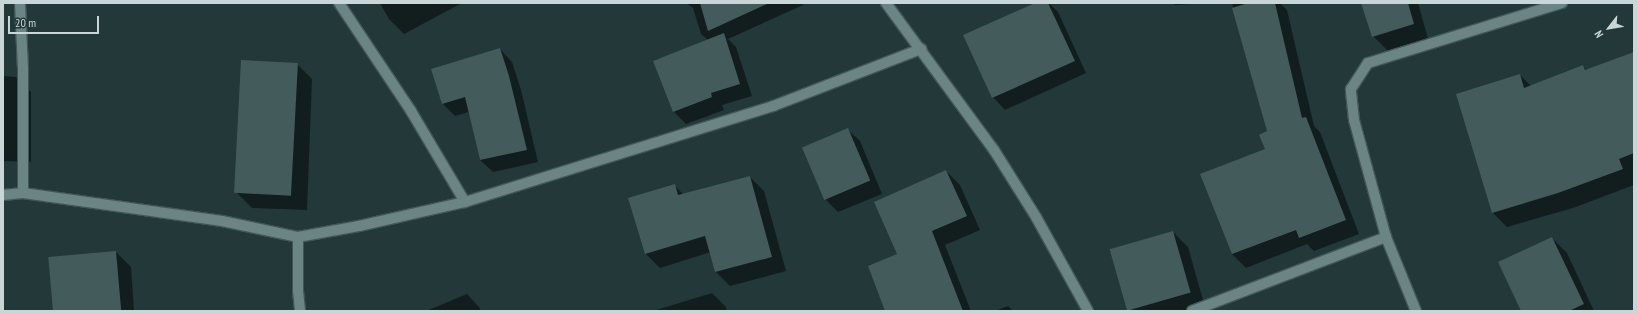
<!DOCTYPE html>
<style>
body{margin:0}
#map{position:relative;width:1637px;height:314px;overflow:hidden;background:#223839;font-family:"PT Sans Narrow",sans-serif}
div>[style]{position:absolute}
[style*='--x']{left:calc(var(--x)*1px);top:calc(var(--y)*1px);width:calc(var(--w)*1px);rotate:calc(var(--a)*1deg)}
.shadow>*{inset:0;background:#0007}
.building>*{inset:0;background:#435b5b;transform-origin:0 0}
.roads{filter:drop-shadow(1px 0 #435657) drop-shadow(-1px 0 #435657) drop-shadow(0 1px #435657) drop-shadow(0 -1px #435657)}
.minor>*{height:10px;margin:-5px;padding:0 5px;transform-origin:5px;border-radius:5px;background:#6b8484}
span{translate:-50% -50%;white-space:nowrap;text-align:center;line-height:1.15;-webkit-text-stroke:3.5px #223839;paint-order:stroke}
.frame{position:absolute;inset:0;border:4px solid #c9d6d6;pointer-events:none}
.north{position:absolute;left:1589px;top:8px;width:40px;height:40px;-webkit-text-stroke:3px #223839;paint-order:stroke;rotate:239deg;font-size:11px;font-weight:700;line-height:16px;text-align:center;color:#c9d6d6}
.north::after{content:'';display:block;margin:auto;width:14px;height:18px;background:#c9d6d6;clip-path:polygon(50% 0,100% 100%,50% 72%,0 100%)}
.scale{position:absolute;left:8px;top:16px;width:91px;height:18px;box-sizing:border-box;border:2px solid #c9d6d6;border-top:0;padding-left:5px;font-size:12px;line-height:14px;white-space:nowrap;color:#c9d6d6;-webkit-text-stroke:3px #223839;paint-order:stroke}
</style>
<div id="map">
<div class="shadow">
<i style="clip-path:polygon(380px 3px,462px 3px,404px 34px,389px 19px)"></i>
<i style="clip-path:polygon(686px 3px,803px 3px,803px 5px,728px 39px,736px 47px,752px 96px,722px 105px,724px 110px,686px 124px,674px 112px,708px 40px,701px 34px,693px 8px)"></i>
<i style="clip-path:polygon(1038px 3px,1049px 3px,1058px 12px,1086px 73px,1005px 110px,993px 97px)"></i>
<i style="clip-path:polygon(1173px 3px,1212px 3px,1175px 5px)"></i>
<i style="clip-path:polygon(1232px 3px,1280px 3px,1287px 10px,1314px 126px,1320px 132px,1359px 234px,1314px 251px,1307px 244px,1246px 268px,1232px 254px,1266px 150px,1269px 132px)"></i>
<i style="clip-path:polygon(1362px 3px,1418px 3px,1428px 39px,1388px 51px,1373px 36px)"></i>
<i style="clip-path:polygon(500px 49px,512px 62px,521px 90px,538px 162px,493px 172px,480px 160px,469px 112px,455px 116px,442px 103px)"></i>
<i style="clip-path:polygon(1634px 53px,1634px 185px,1573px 208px,1507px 227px,1492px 212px,1520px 75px,1531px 86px,1583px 66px,1587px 71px)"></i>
<i style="clip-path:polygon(297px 64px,312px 79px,307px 210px,252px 208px,237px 193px)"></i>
<i style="clip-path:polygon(3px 76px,16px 77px,31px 92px,31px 162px,3px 161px)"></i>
<i style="clip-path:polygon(847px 129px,860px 141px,882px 194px,838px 212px,826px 200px)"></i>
<i style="clip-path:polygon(946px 171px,960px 185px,980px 230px,945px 245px,971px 311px,886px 311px,898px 255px)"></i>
<i style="clip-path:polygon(750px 177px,764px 191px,786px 271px,730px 286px,716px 272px,711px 252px,660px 268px,646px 254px,629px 199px,674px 185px,684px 195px)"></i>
<i style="clip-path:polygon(1173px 232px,1188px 247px,1205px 307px,1192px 311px,1130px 311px,1129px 310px)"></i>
<i style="clip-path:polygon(1552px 238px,1567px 253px,1594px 311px,1522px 311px)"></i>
<i style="clip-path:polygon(116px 252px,131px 267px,134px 311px,53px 311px)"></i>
<i style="clip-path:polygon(712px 293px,726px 307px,727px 311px,653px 311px)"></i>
<i style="clip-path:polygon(467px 294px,479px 307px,481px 311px,426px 311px)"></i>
<i style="clip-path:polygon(1008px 306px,1013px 311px,995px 311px)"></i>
</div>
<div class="building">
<i style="clip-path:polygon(700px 3px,769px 3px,708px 31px)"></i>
<i style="clip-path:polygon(1035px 3px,1048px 3px,1075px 61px,992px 98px,963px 35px)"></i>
<i style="clip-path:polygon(1248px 3px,1275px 3px,1302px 118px,1306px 117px,1346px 220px,1299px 238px,1296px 230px,1232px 254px,1200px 174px,1265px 149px,1259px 135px,1267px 131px,1232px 8px)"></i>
<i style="clip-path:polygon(1361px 3px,1408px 3px,1414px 24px,1372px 37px)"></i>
<i style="clip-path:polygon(724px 33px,740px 84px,711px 93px,712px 97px,673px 112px,653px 61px)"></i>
<i style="clip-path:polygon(500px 48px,509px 76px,527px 150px,480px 160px,465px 97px,442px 104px,431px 69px)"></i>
<i style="clip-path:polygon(1634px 52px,1634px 153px,1619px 159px,1623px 169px,1558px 193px,1492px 213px,1456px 94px,1520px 74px,1524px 88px,1583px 65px,1585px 70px)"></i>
<i style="left:241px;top:60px;width:57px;height:133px;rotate:3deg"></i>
<i style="left:848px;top:128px;width:57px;height:50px;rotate:67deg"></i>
<i style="clip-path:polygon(946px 170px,967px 216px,932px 231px,963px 311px,885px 311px,868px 266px,897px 254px,874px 202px)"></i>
<i style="clip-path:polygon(750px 176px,772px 257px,715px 272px,705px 236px,645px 254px,628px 198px,675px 184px,678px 195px)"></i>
<i style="left:1173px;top:231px;width:64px;height:66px;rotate:74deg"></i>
<i style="clip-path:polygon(1552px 237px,1584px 304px,1569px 311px,1521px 311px,1498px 262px)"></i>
<i style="left:116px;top:251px;width:60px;height:68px;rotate:85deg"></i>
</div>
<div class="roads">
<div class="minor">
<i style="--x:20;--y:3;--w:65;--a:87.4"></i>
<i style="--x:23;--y:68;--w:125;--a:90"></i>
<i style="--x:339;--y:3;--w:130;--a:56.3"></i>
<i style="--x:411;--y:111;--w:106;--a:59.3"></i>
<i style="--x:886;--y:3;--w:182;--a:53.7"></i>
<i style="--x:994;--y:150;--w:79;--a:57.9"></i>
<i style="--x:1036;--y:217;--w:107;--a:61"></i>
<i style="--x:3;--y:195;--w:20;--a:-6"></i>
<i style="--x:23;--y:193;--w:201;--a:8"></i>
<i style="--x:222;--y:221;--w:78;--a:11.9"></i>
<i style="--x:298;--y:237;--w:62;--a:-10.2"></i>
<i style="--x:359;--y:226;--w:109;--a:-12.8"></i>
<i style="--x:465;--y:202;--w:323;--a:-17.3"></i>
<i style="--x:773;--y:106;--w:159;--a:-21.1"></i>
<i style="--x:298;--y:237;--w:54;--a:90"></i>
<i style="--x:298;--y:291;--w:20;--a:84"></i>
<i style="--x:1192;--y:311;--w:208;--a:-20.9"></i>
<i style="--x:1416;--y:311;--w:80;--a:-112.1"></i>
<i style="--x:1386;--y:237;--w:121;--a:-105.3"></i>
<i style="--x:1354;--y:120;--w:31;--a:-96"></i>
<i style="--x:1351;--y:89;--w:31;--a:-57"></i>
<i style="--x:1368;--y:63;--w:203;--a:-17.2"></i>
</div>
</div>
<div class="frame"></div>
<div class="north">N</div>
<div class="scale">20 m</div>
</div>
